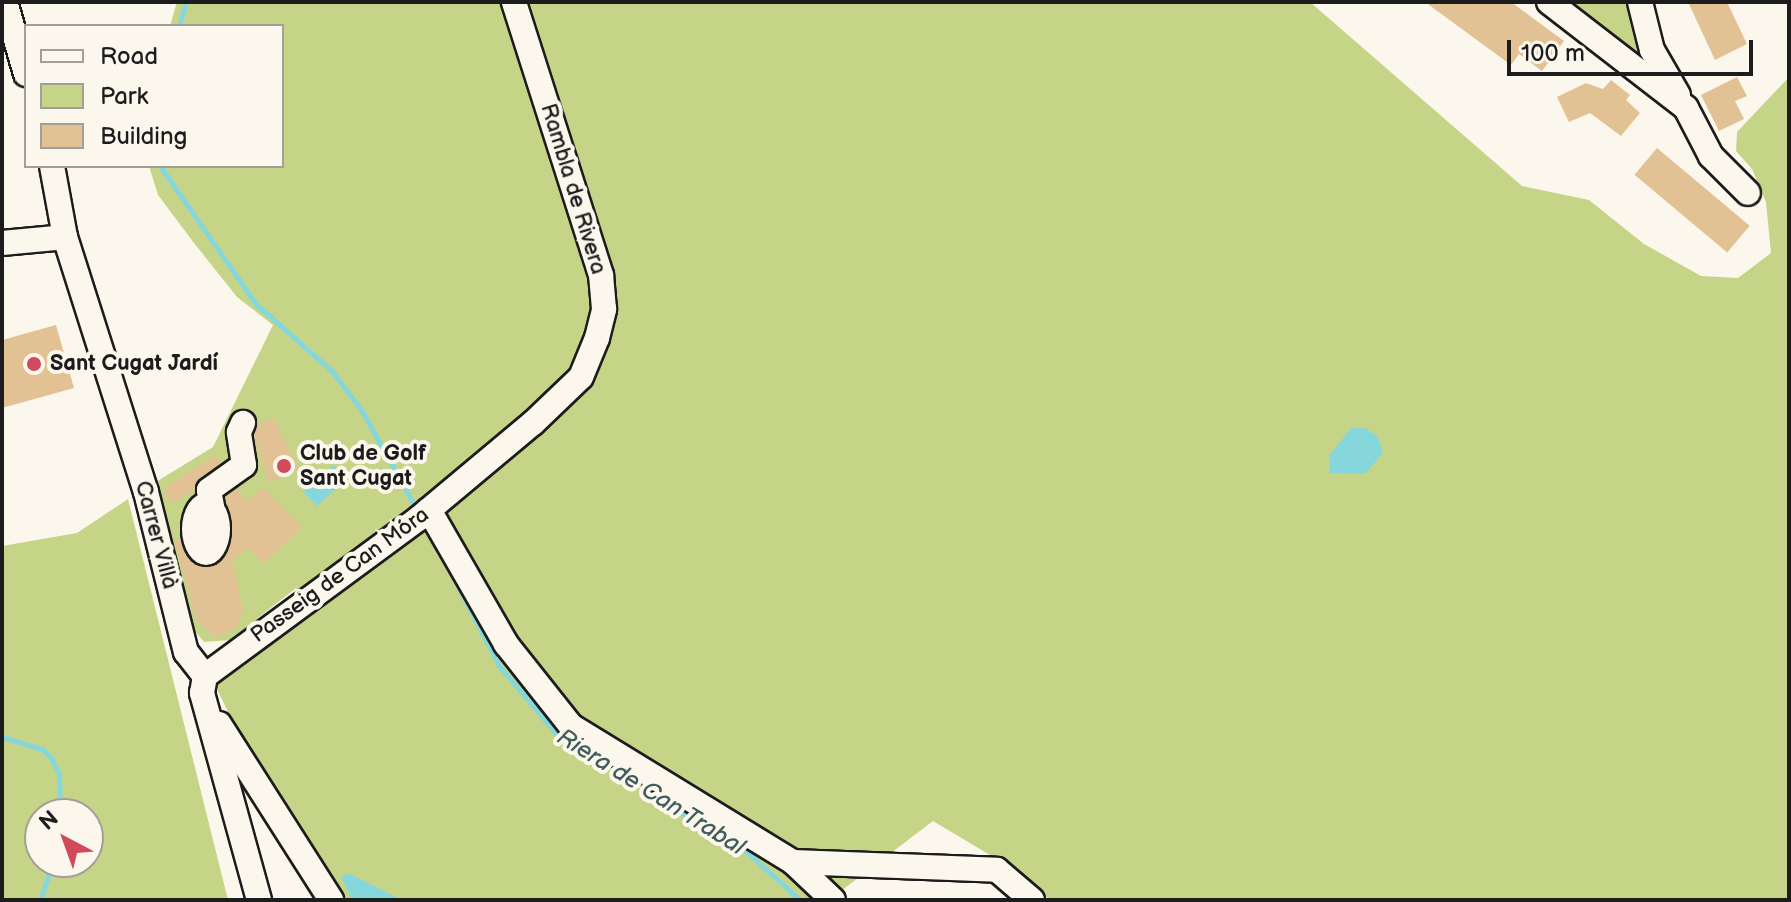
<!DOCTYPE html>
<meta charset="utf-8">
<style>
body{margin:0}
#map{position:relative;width:1791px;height:902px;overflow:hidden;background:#fbf7ec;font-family:"Balsamiq Sans",sans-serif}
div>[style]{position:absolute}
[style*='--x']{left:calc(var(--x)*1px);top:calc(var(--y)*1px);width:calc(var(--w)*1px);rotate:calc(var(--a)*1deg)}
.green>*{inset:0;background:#c6d488}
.water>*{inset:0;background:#86d7dc;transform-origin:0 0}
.stream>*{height:5px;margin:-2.5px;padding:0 2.5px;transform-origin:2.5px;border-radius:2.5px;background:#86d7dc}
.building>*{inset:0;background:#e2c294;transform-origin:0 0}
.roads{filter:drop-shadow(2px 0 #1c1c1c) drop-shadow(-2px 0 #1c1c1c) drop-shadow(0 2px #1c1c1c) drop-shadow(0 -2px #1c1c1c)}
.minor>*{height:24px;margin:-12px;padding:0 12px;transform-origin:12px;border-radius:12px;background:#fbf7ec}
.minor>.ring{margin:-12px;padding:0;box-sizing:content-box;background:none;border:24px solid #fbf7ec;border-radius:50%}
.dots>*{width:22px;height:22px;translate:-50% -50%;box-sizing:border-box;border:4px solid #fbf7ec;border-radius:50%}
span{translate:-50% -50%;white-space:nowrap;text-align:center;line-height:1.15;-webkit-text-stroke:8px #fbf7ec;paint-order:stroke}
.street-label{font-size:22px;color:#1c1c1c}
.poi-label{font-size:22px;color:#1c1c1c;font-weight:700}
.left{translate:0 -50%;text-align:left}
.water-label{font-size:24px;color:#415d5f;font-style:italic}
.frame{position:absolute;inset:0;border:4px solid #1c1c1c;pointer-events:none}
.legend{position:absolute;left:24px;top:24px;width:260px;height:144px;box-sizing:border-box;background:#fbf7ec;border:2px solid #a29f99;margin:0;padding:10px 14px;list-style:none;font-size:24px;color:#1c1c1c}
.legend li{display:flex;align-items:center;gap:16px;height:40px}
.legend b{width:40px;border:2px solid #a29f99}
.north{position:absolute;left:24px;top:798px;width:80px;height:80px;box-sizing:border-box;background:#fbf7ec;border:2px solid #a29f99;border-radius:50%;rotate:319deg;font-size:22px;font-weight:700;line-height:32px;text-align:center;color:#1c1c1c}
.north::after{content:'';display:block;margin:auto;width:28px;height:36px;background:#d1495b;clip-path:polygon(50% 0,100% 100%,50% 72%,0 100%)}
.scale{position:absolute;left:1507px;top:40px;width:246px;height:36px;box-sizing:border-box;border:4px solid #1c1c1c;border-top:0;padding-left:10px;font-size:24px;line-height:28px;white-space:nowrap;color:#1c1c1c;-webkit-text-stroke:6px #fbf7ec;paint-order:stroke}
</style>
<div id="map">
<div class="green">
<i style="clip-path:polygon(177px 2px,1310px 2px,1522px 186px,1589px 200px,1644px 244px,1701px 276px,1738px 278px,1771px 253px,1766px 202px,1752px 169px,1736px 151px,1737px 132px,1789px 77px,1789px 900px,1050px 900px,1010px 867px,933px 821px,829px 900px,347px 900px,240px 737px,215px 685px,311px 611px,296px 588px,230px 640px,204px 642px,193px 629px,151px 485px,213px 447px,273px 325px,237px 297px,194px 243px,158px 195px,149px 166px,282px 166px,282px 26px,170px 26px)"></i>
<i style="clip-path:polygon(1559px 2px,1640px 2px,1686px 108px)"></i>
<i style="clip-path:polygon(evenodd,128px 499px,228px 900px,2px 900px,2px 546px,77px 533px,128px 499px,40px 814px,88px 814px,88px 862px,40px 862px,40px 814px)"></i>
</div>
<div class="water">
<i style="clip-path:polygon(1351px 428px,1365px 428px,1378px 437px,1383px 453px,1365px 474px,1330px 473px,1329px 456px)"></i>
<i style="left:333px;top:465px;width:19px;height:40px;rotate:47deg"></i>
<i style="clip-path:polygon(350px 874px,402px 900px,352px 900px,341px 876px)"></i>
</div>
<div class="stream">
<i style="--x:179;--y:26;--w:25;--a:-74"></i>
<i style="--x:160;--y:166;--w:168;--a:55.2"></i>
<i style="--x:256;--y:304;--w:101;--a:41.4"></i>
<i style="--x:332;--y:371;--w:50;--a:53.1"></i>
<i style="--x:362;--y:411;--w:115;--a:61"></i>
<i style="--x:446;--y:563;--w:117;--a:62.6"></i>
<i style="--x:500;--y:667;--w:101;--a:49.8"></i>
<i style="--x:565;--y:744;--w:89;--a:26.9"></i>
<i style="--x:644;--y:784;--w:73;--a:37.2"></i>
<i style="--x:702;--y:828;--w:52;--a:28.5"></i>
<i style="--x:748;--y:853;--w:70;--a:42.1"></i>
<i style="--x:2;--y:737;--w:42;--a:16.7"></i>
<i style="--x:42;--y:749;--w:13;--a:45"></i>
<i style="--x:51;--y:758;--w:18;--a:63"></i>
<i style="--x:59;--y:774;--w:40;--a:88.6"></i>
<i style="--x:40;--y:900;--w:40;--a:-71.1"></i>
</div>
<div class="building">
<i style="clip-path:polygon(1425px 2px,1511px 2px,1564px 41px,1542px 71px,1519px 54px,1511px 65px)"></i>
<i style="clip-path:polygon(1688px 2px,1727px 2px,1747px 44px,1715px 60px)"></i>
<i style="clip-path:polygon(1737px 77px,1747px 96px,1735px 101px,1744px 119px,1719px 131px,1701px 95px)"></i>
<i style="clip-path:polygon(1611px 80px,1630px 95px,1626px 100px,1640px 113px,1621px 136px,1590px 113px,1569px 122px,1557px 97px,1586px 83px,1603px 89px)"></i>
<i style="left:1657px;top:148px;width:121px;height:35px;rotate:40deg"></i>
<i style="clip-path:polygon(56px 325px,74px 388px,2px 408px,2px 340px)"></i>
<i style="clip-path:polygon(274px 418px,299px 469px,269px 483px,254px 434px,257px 425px)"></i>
<i style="clip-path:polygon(215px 455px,221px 463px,195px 489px,173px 503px,166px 496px,165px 488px)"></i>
<i style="clip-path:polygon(237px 488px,247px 501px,263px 488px,302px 527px,264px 564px,248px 547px,232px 560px,243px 610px,237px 627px,216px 638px,197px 621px,174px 540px,217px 530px,228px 520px,226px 497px)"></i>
</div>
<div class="roads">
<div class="minor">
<i style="--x:5;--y:2;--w:75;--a:73.7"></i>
<i style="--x:1549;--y:2;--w:173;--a:37.7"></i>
<i style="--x:1686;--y:108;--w:54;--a:62.5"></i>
<i style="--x:1711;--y:156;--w:52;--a:45"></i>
<i style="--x:1640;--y:2;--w:49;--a:76"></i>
<i style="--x:1652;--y:50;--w:52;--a:60"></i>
<i style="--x:52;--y:166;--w:72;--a:79.6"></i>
<i style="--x:65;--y:237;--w:268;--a:72.4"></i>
<i style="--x:146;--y:492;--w:165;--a:76"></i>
<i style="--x:186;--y:652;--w:31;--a:52"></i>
<i style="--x:2;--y:243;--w:63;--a:-5.4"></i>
<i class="ring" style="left:194px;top:505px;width:-2px;height:-2px"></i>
<i style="--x:212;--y:506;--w:16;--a:-101"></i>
<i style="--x:209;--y:490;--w:43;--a:-35.5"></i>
<i style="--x:244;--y:465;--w:33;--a:-99"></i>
<i style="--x:239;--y:432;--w:10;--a:-66"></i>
<i style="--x:429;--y:510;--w:155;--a:60.1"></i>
<i style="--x:506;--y:644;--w:105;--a:51.6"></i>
<i style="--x:571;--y:726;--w:260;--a:31.5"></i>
<i style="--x:793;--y:862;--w:55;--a:43.5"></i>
<i style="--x:219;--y:724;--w:209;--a:57.5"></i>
<i style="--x:793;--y:862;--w:204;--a:2.2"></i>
<i style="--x:997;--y:870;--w:46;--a:40.6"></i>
<i style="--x:259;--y:900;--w:215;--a:-105.4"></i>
<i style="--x:202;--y:693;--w:17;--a:-80"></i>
<i style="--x:205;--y:676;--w:265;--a:-36.4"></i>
<i style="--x:418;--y:519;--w:150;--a:-39.9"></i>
<i style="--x:533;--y:423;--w:66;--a:-43.8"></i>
<i style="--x:581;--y:377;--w:42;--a:-67.7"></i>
<i style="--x:597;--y:338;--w:30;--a:-76"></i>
<i style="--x:604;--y:309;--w:34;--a:-95"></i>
<i style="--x:601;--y:275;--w:287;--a:-107.7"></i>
</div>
</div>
<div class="dots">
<i style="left:34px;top:364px;background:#d1495b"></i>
<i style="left:284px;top:466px;background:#d1495b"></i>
</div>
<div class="street-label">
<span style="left:573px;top:189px;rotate:73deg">Rambla de Rivera</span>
<span style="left:156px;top:535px;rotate:75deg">Carrer Villà</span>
<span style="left:340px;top:575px;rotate:-36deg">Passeig de Can Móra</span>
</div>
<div class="poi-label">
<span class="left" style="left:50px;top:364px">Sant Cugat Jardí</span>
<span class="left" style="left:300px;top:466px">Club de Golf<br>Sant Cugat</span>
</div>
<div class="water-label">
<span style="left:651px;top:792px;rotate:32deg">Riera de Can Trabal</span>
</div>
<div class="frame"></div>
<ul class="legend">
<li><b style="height:10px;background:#fbf7ec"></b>Road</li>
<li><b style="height:22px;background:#c6d488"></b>Park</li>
<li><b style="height:22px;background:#e2c294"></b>Building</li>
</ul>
<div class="north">N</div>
<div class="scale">100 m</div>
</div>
